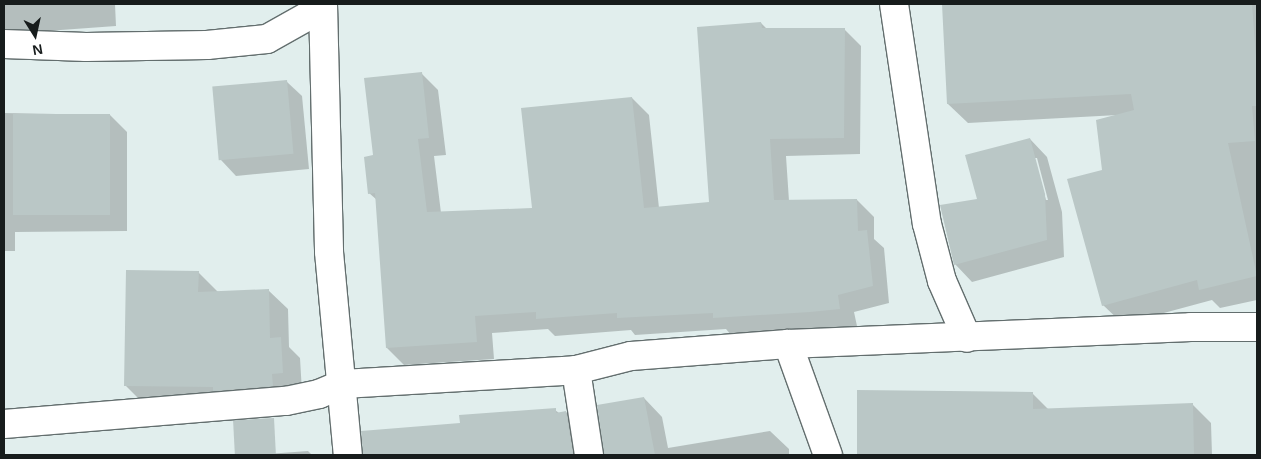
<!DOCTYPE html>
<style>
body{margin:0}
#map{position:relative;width:1261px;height:459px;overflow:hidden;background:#e1eeed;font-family:Helvetica,sans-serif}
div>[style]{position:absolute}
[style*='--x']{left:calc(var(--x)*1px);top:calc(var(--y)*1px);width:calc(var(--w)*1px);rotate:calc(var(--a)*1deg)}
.shadow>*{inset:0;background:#0003}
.building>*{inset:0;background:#bac7c6;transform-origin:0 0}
.roads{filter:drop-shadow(1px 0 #636e6e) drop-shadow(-1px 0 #636e6e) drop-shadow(0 1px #636e6e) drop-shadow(0 -1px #636e6e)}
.street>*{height:28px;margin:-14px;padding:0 14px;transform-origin:14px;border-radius:14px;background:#fff}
span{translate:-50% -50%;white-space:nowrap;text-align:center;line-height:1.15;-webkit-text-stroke:5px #fff;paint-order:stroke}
.frame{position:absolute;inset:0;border:5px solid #171c1c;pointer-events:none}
.north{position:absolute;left:10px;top:10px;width:50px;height:50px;-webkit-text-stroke:4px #fff;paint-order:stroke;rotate:170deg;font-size:14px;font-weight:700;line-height:20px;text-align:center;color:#171c1c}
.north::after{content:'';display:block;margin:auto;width:18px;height:22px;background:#171c1c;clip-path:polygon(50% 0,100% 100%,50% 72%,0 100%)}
</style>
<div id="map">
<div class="shadow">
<i style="clip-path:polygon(4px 4px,115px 4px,116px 26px,47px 31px,47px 39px,4px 40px)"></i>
<i style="clip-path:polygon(943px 4px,1257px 4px,1257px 300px,1220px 308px,1212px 300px,1123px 324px,1103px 305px,1103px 171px,1118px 115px,968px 123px,948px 104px)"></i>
<i style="clip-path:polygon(761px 23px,768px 30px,844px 29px,861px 46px,860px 154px,786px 156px,789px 201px,857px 200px,874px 217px,874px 239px,884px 248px,889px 303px,854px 312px,857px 326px,828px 329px,731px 335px,726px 329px,635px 335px,631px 330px,555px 336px,548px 329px,492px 333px,494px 359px,404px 365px,387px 348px,377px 200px,369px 193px,374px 156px,421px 73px,438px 90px,446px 155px,434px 156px,441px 213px,533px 210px,632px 98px,649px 115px,659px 208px,710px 203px)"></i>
<i style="clip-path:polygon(286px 81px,302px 96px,309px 169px,236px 176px,221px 160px)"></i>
<i style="clip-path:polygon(4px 113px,110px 115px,127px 132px,127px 231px,15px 232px,15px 251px,4px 251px)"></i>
<i style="clip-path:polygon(evenodd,1030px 139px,1047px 157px,1062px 212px,1064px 257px,972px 282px,955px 264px,978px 200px,1030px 139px,1034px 158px,1037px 158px,1048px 200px,1046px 200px,1034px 158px)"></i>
<i style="clip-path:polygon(198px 272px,218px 292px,268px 290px,288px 309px,289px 347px,300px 358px,302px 392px,145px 405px,125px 385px)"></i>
<i style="clip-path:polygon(4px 282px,5px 314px,4px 314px)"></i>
<i style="clip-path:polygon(859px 392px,1033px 394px,1049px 410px,1192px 404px,1211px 423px,1212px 455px,858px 455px)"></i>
<i style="clip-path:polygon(644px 398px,662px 417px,668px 448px,770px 431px,789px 449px,789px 455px,605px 455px,599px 406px)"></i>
<i style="clip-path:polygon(555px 410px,559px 413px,566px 412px,583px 429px,587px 455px,392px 455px,390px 430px,461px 424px)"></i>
<i style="clip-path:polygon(308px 451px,312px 455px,254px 455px)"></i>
</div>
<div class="building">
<i style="clip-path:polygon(942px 4px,1252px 4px,1257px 71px,1257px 106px,1252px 106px,1255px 141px,1228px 143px,1257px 276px,1199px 290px,1197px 280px,1102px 306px,1067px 179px,1102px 170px,1096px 120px,1134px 110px,1131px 94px,947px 104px)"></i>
<i style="clip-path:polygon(761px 22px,762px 28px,845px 28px,844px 138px,770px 139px,774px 200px,857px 199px,858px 231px,867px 230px,873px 286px,838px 295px,840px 309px,810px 312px,713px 318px,713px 313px,617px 318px,617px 313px,536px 319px,536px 312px,475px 316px,477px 342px,386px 348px,375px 193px,368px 194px,364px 157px,373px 155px,364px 78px,422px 72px,429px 138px,418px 139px,427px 212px,532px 208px,521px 108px,632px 97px,644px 208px,709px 202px,697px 27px)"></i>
<i style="left:287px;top:80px;width:74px;height:75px;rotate:85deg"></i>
<i style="left:13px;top:114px;width:97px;height:101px"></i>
<i style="clip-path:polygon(1030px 138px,1045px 194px,1047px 240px,954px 265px,940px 205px,977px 199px,965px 155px)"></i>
<i style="clip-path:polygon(126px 270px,199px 271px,198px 292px,269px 289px,270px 338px,281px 337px,283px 373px,272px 374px,273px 386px,213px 391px,213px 387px,124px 386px)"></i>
<i style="clip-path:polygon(857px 390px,1033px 392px,1033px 409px,1193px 403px,1194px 455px,857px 455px)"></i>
<i style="clip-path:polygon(644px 397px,655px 455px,604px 455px,597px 405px)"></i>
<i style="clip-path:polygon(556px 408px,556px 413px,566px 411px,573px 455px,363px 455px,361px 431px,460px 423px,459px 415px)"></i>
<i style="left:274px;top:418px;width:37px;height:41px;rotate:87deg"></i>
</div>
<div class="roads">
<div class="street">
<i style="--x:323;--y:4;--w:248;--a:88.6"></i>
<i style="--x:329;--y:252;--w:204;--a:84.7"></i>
<i style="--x:894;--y:4;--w:222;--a:81.5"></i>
<i style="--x:927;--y:224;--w:59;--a:75.3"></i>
<i style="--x:942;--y:281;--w:62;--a:66.3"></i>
<i style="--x:4;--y:44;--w:82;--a:2.1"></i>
<i style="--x:86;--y:47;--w:121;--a:-0.9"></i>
<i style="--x:207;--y:45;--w:60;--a:-5.7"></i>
<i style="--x:267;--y:39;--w:47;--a:-29.3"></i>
<i style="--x:308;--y:16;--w:16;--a:-47"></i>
<i style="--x:788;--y:344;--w:118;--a:70.2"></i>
<i style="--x:576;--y:370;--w:86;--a:81.3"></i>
<i style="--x:4;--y:424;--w:283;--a:-4.7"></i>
<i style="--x:286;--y:401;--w:34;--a:-12"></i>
<i style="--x:319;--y:394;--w:26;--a:-23"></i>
<i style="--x:343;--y:384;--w:233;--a:-3.4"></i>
<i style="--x:576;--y:370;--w:57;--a:-14.3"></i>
<i style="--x:631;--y:356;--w:157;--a:-4.4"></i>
<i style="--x:788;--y:344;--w:403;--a:-2.4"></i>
<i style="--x:1191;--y:327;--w:66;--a:0"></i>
</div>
</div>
<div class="frame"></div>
<div class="north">N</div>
</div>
